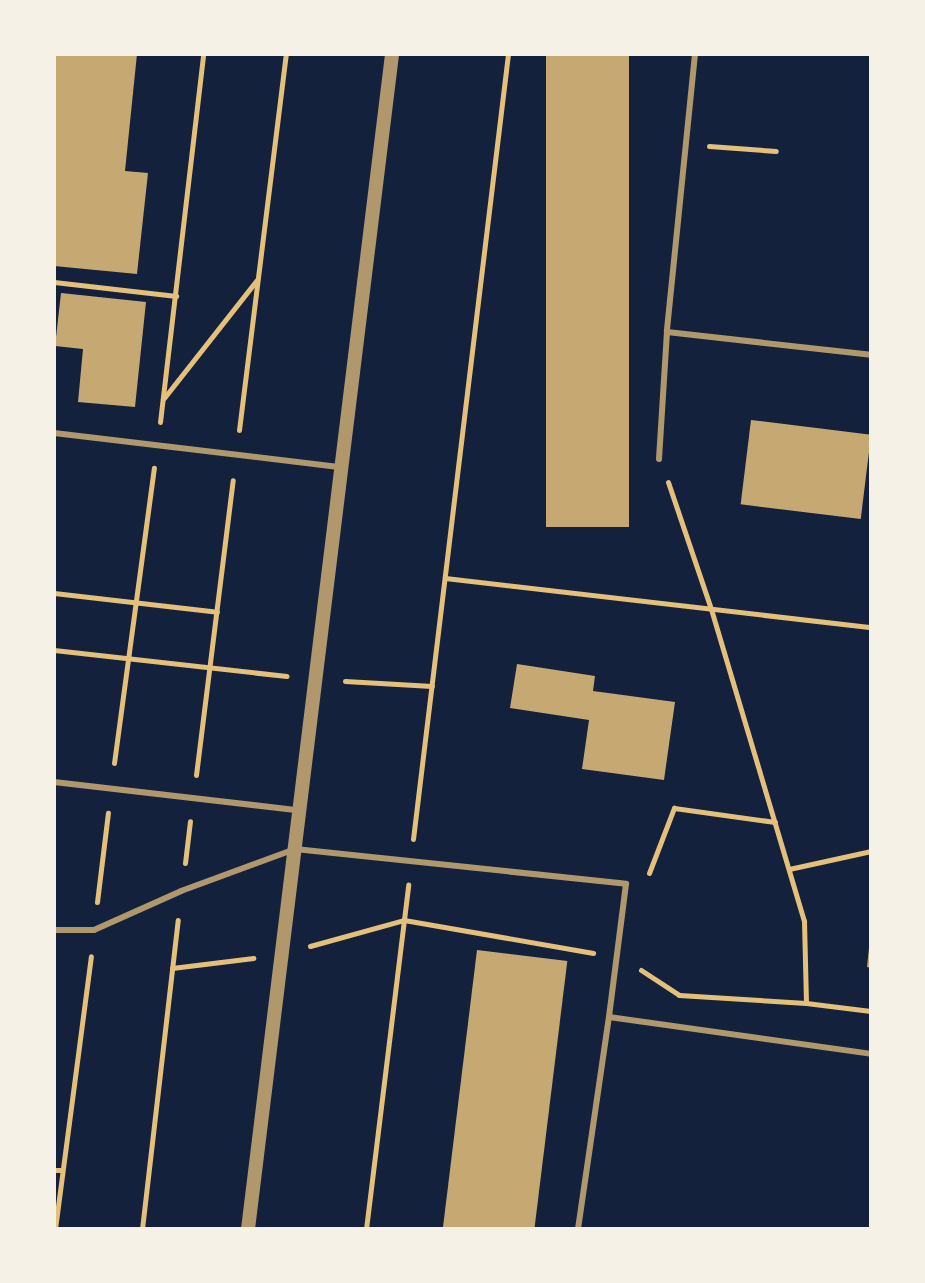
<!DOCTYPE html>
<style>
body{margin:0}
#map{position:relative;width:925px;height:1283px;overflow:hidden;background:#14213d;font-family:"Fira Sans Condensed",sans-serif}
div>[style]{position:absolute}
[style*='--x']{left:calc(var(--x)*1px);top:calc(var(--y)*1px);width:calc(var(--w)*1px);rotate:calc(var(--a)*1deg)}
.building>*{inset:0;background:#c6a872;transform-origin:0 0}
.path>*{height:5px;margin:-2.5px;padding:0 2.5px;transform-origin:2.5px;border-radius:2.5px;background:#e5c07b}
.service>*{height:6px;margin:-3px;padding:0 3px;transform-origin:3px;border-radius:3px;background:#b1986c}
.tertiary>*{height:14px;margin:-7px;padding:0 7px;transform-origin:7px;border-radius:7px;background:#b1986c}
span{translate:-50% -50%;white-space:nowrap;text-align:center;line-height:1.15;-webkit-text-stroke:7px #f6f1e7;paint-order:stroke}
.frame{position:absolute;inset:0;border:56px solid #f6f1e7;pointer-events:none}
</style>
<div id="map">
<div class="building">
<i style="clip-path:polygon(56px 54px,137px 54px,125px 171px,148px 173px,137px 274px,54px 266px)"></i>
<i style="left:546px;top:54px;width:83px;height:473px"></i>
<i style="clip-path:polygon(61px 293px,146px 302px,135px 407px,78px 402px,83px 349px,55px 346px)"></i>
<i style="left:751px;top:420px;width:121px;height:85px;rotate:7deg"></i>
<i style="clip-path:polygon(517px 664px,595px 676px,593px 691px,675px 702px,664px 780px,582px 769px,589px 720px,510px 708px)"></i>
<i style="clip-path:polygon(869px 948px,871px 948px,871px 968px,867px 967px)"></i>
<i style="left:477px;top:950px;width:91px;height:281px;rotate:7deg"></i>
</div>
<div class="path">
<i style="--x:709;--y:146;--w:67;--a:4.3"></i>
<i style="--x:54;--y:282;--w:123;--a:6.5"></i>
<i style="--x:164;--y:398;--w:150;--a:-51.8"></i>
<i style="--x:160;--y:422;--w:371;--a:-83.3"></i>
<i style="--x:239;--y:430;--w:379;--a:-82.9"></i>
<i style="--x:668;--y:482;--w:134;--a:71.3"></i>
<i style="--x:711;--y:609;--w:326;--a:73.4"></i>
<i style="--x:804;--y:921;--w:82;--a:88.6"></i>
<i style="--x:445;--y:578;--w:429;--a:6.6"></i>
<i style="--x:54;--y:593;--w:164;--a:6.6"></i>
<i style="--x:54;--y:650;--w:234;--a:6.4"></i>
<i style="--x:345;--y:681;--w:87;--a:3.3"></i>
<i style="--x:114;--y:763;--w:298;--a:-82.3"></i>
<i style="--x:196;--y:775;--w:297;--a:-82.9"></i>
<i style="--x:413;--y:839;--w:791;--a:-83.1"></i>
<i style="--x:185;--y:863;--w:42;--a:-83.2"></i>
<i style="--x:789;--y:869;--w:84;--a:-12.4"></i>
<i style="--x:649;--y:873;--w:70;--a:-69"></i>
<i style="--x:674;--y:808;--w:102;--a:7.9"></i>
<i style="--x:97;--y:902;--w:90;--a:-83"></i>
<i style="--x:310;--y:946;--w:98;--a:-15.5"></i>
<i style="--x:404;--y:920;--w:192;--a:9.9"></i>
<i style="--x:172;--y:968;--w:82;--a:-7"></i>
<i style="--x:641;--y:970;--w:45;--a:33.3"></i>
<i style="--x:679;--y:995;--w:127;--a:3.6"></i>
<i style="--x:806;--y:1003;--w:65;--a:7"></i>
<i style="--x:54;--y:1170;--w:8;--a:0"></i>
<i style="--x:55;--y:1229;--w:275;--a:-82.5"></i>
<i style="--x:142;--y:1229;--w:311;--a:-83.4"></i>
<i style="--x:366;--y:1229;--w:347;--a:-83"></i>
</div>
<div class="service">
<i style="--x:695;--y:54;--w:279;--a:95.8"></i>
<i style="--x:667;--y:332;--w:205;--a:6.4"></i>
<i style="--x:54;--y:433;--w:289;--a:6.8"></i>
<i style="--x:659;--y:459;--w:127;--a:-86.4"></i>
<i style="--x:54;--y:782;--w:245;--a:6.6"></i>
<i style="--x:54;--y:930;--w:40;--a:0"></i>
<i style="--x:94;--y:930;--w:95;--a:-24.1"></i>
<i style="--x:181;--y:891;--w:121;--a:-20.2"></i>
<i style="--x:295;--y:849;--w:333;--a:6"></i>
<i style="--x:626;--y:884;--w:134;--a:97.3"></i>
<i style="--x:609;--y:1017;--w:265;--a:8"></i>
<i style="--x:578;--y:1229;--w:214;--a:-81.7"></i>
</div>
<div class="tertiary">
<i style="--x:248;--y:1229;--w:1184;--a:-83.01"></i>
</div>
<div class="frame"></div>
</div>
